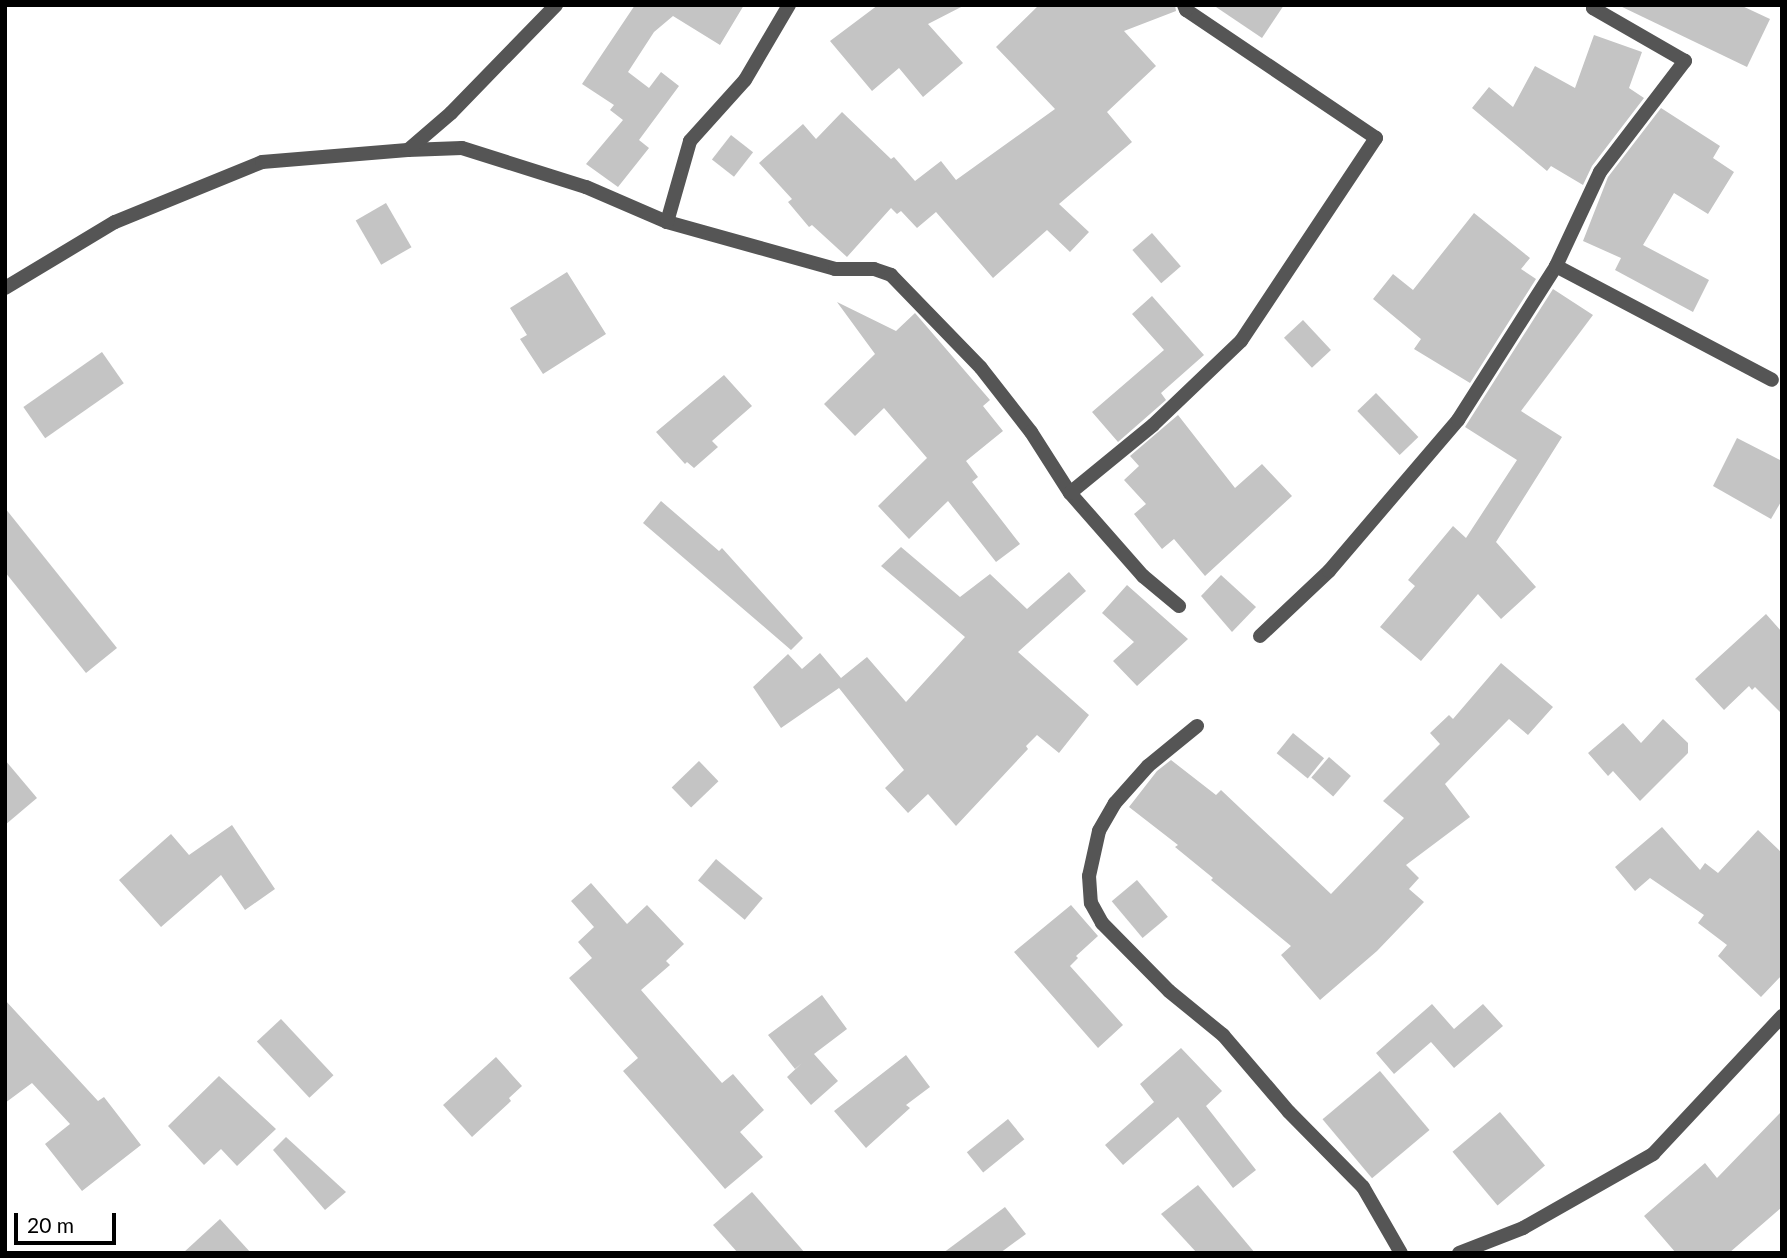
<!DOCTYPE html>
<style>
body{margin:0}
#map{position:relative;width:1787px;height:1258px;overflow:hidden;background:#fff;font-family:Lato,sans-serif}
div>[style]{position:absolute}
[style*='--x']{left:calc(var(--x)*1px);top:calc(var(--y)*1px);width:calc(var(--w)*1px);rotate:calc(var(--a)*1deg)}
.building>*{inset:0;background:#c4c4c4;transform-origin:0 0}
.minor>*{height:14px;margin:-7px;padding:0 7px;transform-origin:7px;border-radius:7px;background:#555}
span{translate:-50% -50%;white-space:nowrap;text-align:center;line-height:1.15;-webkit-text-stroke:5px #fff;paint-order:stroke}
.frame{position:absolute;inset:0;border:7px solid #000;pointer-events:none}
.scale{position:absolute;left:14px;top:1213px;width:102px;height:32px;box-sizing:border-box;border:4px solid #000;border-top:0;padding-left:9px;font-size:21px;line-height:24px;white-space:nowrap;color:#000;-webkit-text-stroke:5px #fff;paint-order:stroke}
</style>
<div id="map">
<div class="building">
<i style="clip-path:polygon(635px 5px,744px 5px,720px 45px,673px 16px,654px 32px,628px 72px,649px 88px,661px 72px,679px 86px,639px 140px,649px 148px,618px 187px,586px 164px,623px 120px,610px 110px,614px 105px,582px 84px)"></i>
<i style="clip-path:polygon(878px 5px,965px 5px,928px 24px,963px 63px,923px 97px,899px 68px,872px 91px,830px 41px)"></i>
<i style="clip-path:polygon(1039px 5px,1175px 5px,1176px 11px,1124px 31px,1156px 66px,1107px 112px,1132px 142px,1059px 204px,1089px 232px,1070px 252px,1047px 230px,993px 278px,936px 212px,917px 228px,901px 211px,897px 214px,891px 208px,847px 257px,812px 225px,809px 227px,788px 202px,792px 199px,759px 163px,803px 124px,816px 139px,842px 112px,891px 159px,894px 157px,915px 181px,941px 161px,956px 180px,1055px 109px,996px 47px)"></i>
<i style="clip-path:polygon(1213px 5px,1284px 5px,1262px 38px)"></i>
<i style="clip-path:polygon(1618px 5px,1740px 5px,1770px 19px,1747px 67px)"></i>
<i style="clip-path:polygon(1594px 35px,1642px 52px,1629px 88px,1644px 98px,1592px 166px,1583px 185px,1551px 166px,1547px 171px,1472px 108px,1489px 87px,1513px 107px,1535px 66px,1575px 88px)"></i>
<i style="clip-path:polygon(1661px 108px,1720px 146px,1713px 158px,1734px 172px,1708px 214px,1674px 193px,1643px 245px,1709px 280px,1693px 312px,1615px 270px,1621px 258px,1583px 241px,1608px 177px)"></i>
<i style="left:731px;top:135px;width:28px;height:31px;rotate:38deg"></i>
<i style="left:386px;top:203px;width:51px;height:35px;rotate:60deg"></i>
<i style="clip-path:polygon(1474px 213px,1530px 258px,1521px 269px,1536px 279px,1470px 383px,1414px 349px,1421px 339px,1373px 299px,1393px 274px,1413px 290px)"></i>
<i style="left:1152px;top:233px;width:44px;height:26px;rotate:49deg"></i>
<i style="clip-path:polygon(567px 272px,606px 334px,543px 374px,520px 339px,527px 335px,510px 308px)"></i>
<i style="clip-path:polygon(1553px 289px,1593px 315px,1521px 411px,1562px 437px,1496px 542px,1536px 587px,1501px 619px,1478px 594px,1421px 661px,1380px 627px,1415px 586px,1408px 580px,1453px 526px,1466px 538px,1517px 460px,1465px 427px)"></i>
<i style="clip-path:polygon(1152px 296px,1204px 355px,1161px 393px,1166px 400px,1118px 442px,1092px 412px,1164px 350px,1132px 314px)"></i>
<i style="clip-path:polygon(837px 302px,896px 331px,915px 313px,990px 400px,983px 406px,1003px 431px,966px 461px,978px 477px,972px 482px,1020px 544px,996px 562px,948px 501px,909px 539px,878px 506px,927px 458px,884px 408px,855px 436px,824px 404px,875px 354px)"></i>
<i style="left:1303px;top:320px;width:41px;height:26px;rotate:47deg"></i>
<i style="left:102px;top:352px;width:38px;height:96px;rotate:55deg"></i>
<i style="clip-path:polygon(724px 375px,752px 406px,712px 441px,718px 447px,694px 468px,687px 462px,685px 464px,656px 432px)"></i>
<i style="left:1376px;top:393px;width:61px;height:26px;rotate:46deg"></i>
<i style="clip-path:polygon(1178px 415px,1235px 488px,1262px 464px,1292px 496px,1205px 576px,1174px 539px,1162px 549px,1134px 514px,1146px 504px,1124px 480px,1139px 466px,1130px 456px)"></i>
<i style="clip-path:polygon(1737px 438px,1782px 461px,1782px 500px,1771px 519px,1713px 486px)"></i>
<i style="clip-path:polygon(661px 501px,719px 551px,722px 548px,803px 638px,791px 650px,643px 523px)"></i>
<i style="clip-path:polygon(5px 508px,117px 648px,86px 673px,5px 572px)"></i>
<i style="clip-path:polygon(901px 547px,960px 597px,990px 574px,1027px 609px,1069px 572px,1086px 591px,1018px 652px,1089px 715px,1059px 753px,1037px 735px,1026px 746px,1028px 749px,956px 826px,928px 794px,908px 813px,885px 788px,904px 770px,839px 688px,781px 728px,753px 687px,788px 654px,802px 669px,820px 653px,841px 678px,867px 657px,906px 702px,965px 637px,881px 566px)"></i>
<i style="clip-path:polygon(1221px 575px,1256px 607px,1232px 632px,1201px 596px)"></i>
<i style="clip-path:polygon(1127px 585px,1188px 639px,1137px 686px,1113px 661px,1134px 642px,1102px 613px)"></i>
<i style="clip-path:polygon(1766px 614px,1782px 632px,1782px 714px,1755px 687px,1752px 690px,1749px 686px,1724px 710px,1695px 679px)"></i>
<i style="clip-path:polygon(1501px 663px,1553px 707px,1528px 735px,1509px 719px,1445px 784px,1470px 817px,1406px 865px,1419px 878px,1409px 889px,1424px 902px,1377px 951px,1320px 1000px,1281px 955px,1291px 946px,1211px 880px,1213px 878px,1175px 847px,1178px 845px,1129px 807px,1157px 771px,1171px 760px,1216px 795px,1221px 790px,1331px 894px,1404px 818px,1383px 801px,1440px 744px,1430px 733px,1449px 715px,1453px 719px)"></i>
<i style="clip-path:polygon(1663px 719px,1688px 743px,1688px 753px,1640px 801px,1613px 771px,1608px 776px,1588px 753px,1623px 723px,1641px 743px)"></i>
<i style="left:1293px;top:733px;width:40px;height:26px;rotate:39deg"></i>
<i style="left:1329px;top:757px;width:29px;height:27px;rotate:41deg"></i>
<i style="clip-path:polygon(5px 760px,37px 798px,5px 825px)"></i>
<i style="left:699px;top:761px;width:28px;height:38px;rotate:46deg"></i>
<i style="clip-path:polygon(232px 825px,275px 889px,245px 910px,221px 875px,161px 927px,119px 880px,171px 834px,189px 855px)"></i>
<i style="clip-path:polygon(1662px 827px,1700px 870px,1705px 863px,1718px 873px,1758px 830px,1782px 853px,1782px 975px,1761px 997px,1718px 956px,1727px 945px,1698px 923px,1704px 915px,1650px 878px,1635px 891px,1615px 867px)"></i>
<i style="left:716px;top:859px;width:61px;height:28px;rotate:40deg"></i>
<i style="left:1137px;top:880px;width:48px;height:33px;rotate:50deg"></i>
<i style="clip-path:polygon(591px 883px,627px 924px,647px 905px,684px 944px,666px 961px,670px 965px,641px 990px,722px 1083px,733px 1074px,764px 1110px,740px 1132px,763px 1157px,725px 1189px,623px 1071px,638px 1058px,569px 978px,592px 958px,578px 942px,594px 927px,571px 901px)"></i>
<i style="clip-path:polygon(1071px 905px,1098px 936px,1076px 956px,1078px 958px,1070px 966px,1123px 1025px,1098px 1048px,1014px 952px)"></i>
<i style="clip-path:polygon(822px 995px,847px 1029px,814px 1054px,838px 1081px,811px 1105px,787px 1077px,802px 1063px,795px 1069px,768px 1035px)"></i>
<i style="clip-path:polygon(5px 1000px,98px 1101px,104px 1097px,141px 1145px,82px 1191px,45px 1144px,70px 1124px,32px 1083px,5px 1103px)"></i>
<i style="clip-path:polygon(1432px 1004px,1454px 1029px,1483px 1004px,1503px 1026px,1454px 1068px,1431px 1042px,1394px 1074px,1376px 1053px)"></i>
<i style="left:281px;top:1019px;width:77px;height:33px;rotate:47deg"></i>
<i style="clip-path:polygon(1181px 1048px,1222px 1091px,1206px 1106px,1256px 1170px,1233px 1188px,1178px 1117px,1123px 1165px,1105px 1145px,1154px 1102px,1140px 1084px)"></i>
<i style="clip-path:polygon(906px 1055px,930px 1087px,906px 1105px,910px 1108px,866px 1148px,834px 1111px)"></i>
<i style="clip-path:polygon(496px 1057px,522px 1086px,509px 1098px,511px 1101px,472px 1137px,443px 1105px)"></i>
<i style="left:1380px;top:1071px;width:77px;height:75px;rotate:50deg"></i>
<i style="clip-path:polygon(219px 1076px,276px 1129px,237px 1166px,221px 1149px,204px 1165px,168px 1126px)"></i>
<i style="clip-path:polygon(1782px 1111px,1782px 1207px,1729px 1253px,1676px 1253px,1644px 1216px,1705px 1163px,1717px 1178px)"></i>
<i style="left:1500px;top:1112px;width:70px;height:62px;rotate:50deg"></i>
<i style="left:1008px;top:1119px;width:26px;height:53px;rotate:51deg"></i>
<i style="clip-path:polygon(286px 1137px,346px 1192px,325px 1210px,273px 1150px)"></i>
<i style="clip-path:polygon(1198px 1185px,1255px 1253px,1197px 1253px,1161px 1214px)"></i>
<i style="clip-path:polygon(752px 1192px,805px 1253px,738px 1253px,713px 1225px)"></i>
<i style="clip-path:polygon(1005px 1207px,1026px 1234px,1000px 1253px,943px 1253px)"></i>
<i style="clip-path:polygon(220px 1219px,251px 1253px,183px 1253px)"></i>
</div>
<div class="minor">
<i style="--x:408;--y:150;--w:54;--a:-2.1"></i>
<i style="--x:462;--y:148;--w:130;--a:17.5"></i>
<i style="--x:586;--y:187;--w:88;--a:23.4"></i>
<i style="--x:667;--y:222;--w:174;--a:15.6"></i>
<i style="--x:835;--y:269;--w:39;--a:0"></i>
<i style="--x:874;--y:269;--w:18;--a:19"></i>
<i style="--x:891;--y:275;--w:129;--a:45.9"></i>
<i style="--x:981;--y:368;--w:81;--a:52"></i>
<i style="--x:1031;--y:432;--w:72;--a:57.4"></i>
<i style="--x:1070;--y:493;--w:111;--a:48.7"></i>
<i style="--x:1143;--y:576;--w:47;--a:39.8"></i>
<i style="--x:667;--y:222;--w:84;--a:-74.1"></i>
<i style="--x:690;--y:141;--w:82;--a:-48"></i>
<i style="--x:745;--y:80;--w:87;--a:-59.6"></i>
<i style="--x:1556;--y:266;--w:244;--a:27.8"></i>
<i style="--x:5;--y:288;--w:128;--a:-31"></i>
<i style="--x:115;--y:222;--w:159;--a:-22.2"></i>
<i style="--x:262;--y:162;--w:146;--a:-4.7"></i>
<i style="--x:408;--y:150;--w:57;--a:-40.7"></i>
<i style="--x:451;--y:113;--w:151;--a:-45.8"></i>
<i style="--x:1070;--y:493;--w:107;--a:-39.3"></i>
<i style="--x:1153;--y:425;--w:122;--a:-43.7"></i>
<i style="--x:1241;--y:341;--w:244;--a:-56.4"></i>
<i style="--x:1376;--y:138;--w:229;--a:-146"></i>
<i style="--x:1186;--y:10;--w:5;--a:-112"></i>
<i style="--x:1260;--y:636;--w:95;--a:-43.3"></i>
<i style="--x:1329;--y:571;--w:199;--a:-49.5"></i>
<i style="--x:1458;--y:420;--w:183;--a:-57.5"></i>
<i style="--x:1556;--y:266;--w:104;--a:-64.9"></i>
<i style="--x:1600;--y:172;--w:140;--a:-52.6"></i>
<i style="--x:1685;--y:61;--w:106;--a:-150.1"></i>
<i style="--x:1593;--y:8;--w:3;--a:-72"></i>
<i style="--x:1197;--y:726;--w:63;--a:140.8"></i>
<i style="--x:1148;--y:766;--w:50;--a:131.7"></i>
<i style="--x:1115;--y:803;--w:32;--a:120"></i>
<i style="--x:1099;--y:831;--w:46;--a:102.5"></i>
<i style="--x:1089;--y:876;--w:27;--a:86"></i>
<i style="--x:1091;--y:903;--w:23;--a:61"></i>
<i style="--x:1102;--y:923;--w:95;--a:45.4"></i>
<i style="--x:1169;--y:991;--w:70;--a:39.2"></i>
<i style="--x:1223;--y:1035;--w:101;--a:49.4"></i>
<i style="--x:1289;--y:1112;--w:105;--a:45.4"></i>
<i style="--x:1363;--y:1187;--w:76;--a:60.1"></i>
<i style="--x:1459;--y:1253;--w:69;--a:-21.3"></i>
<i style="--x:1523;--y:1228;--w:150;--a:-29.6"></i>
<i style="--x:1653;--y:1154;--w:189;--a:-46.9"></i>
</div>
<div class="frame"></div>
<div class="scale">20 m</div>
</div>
